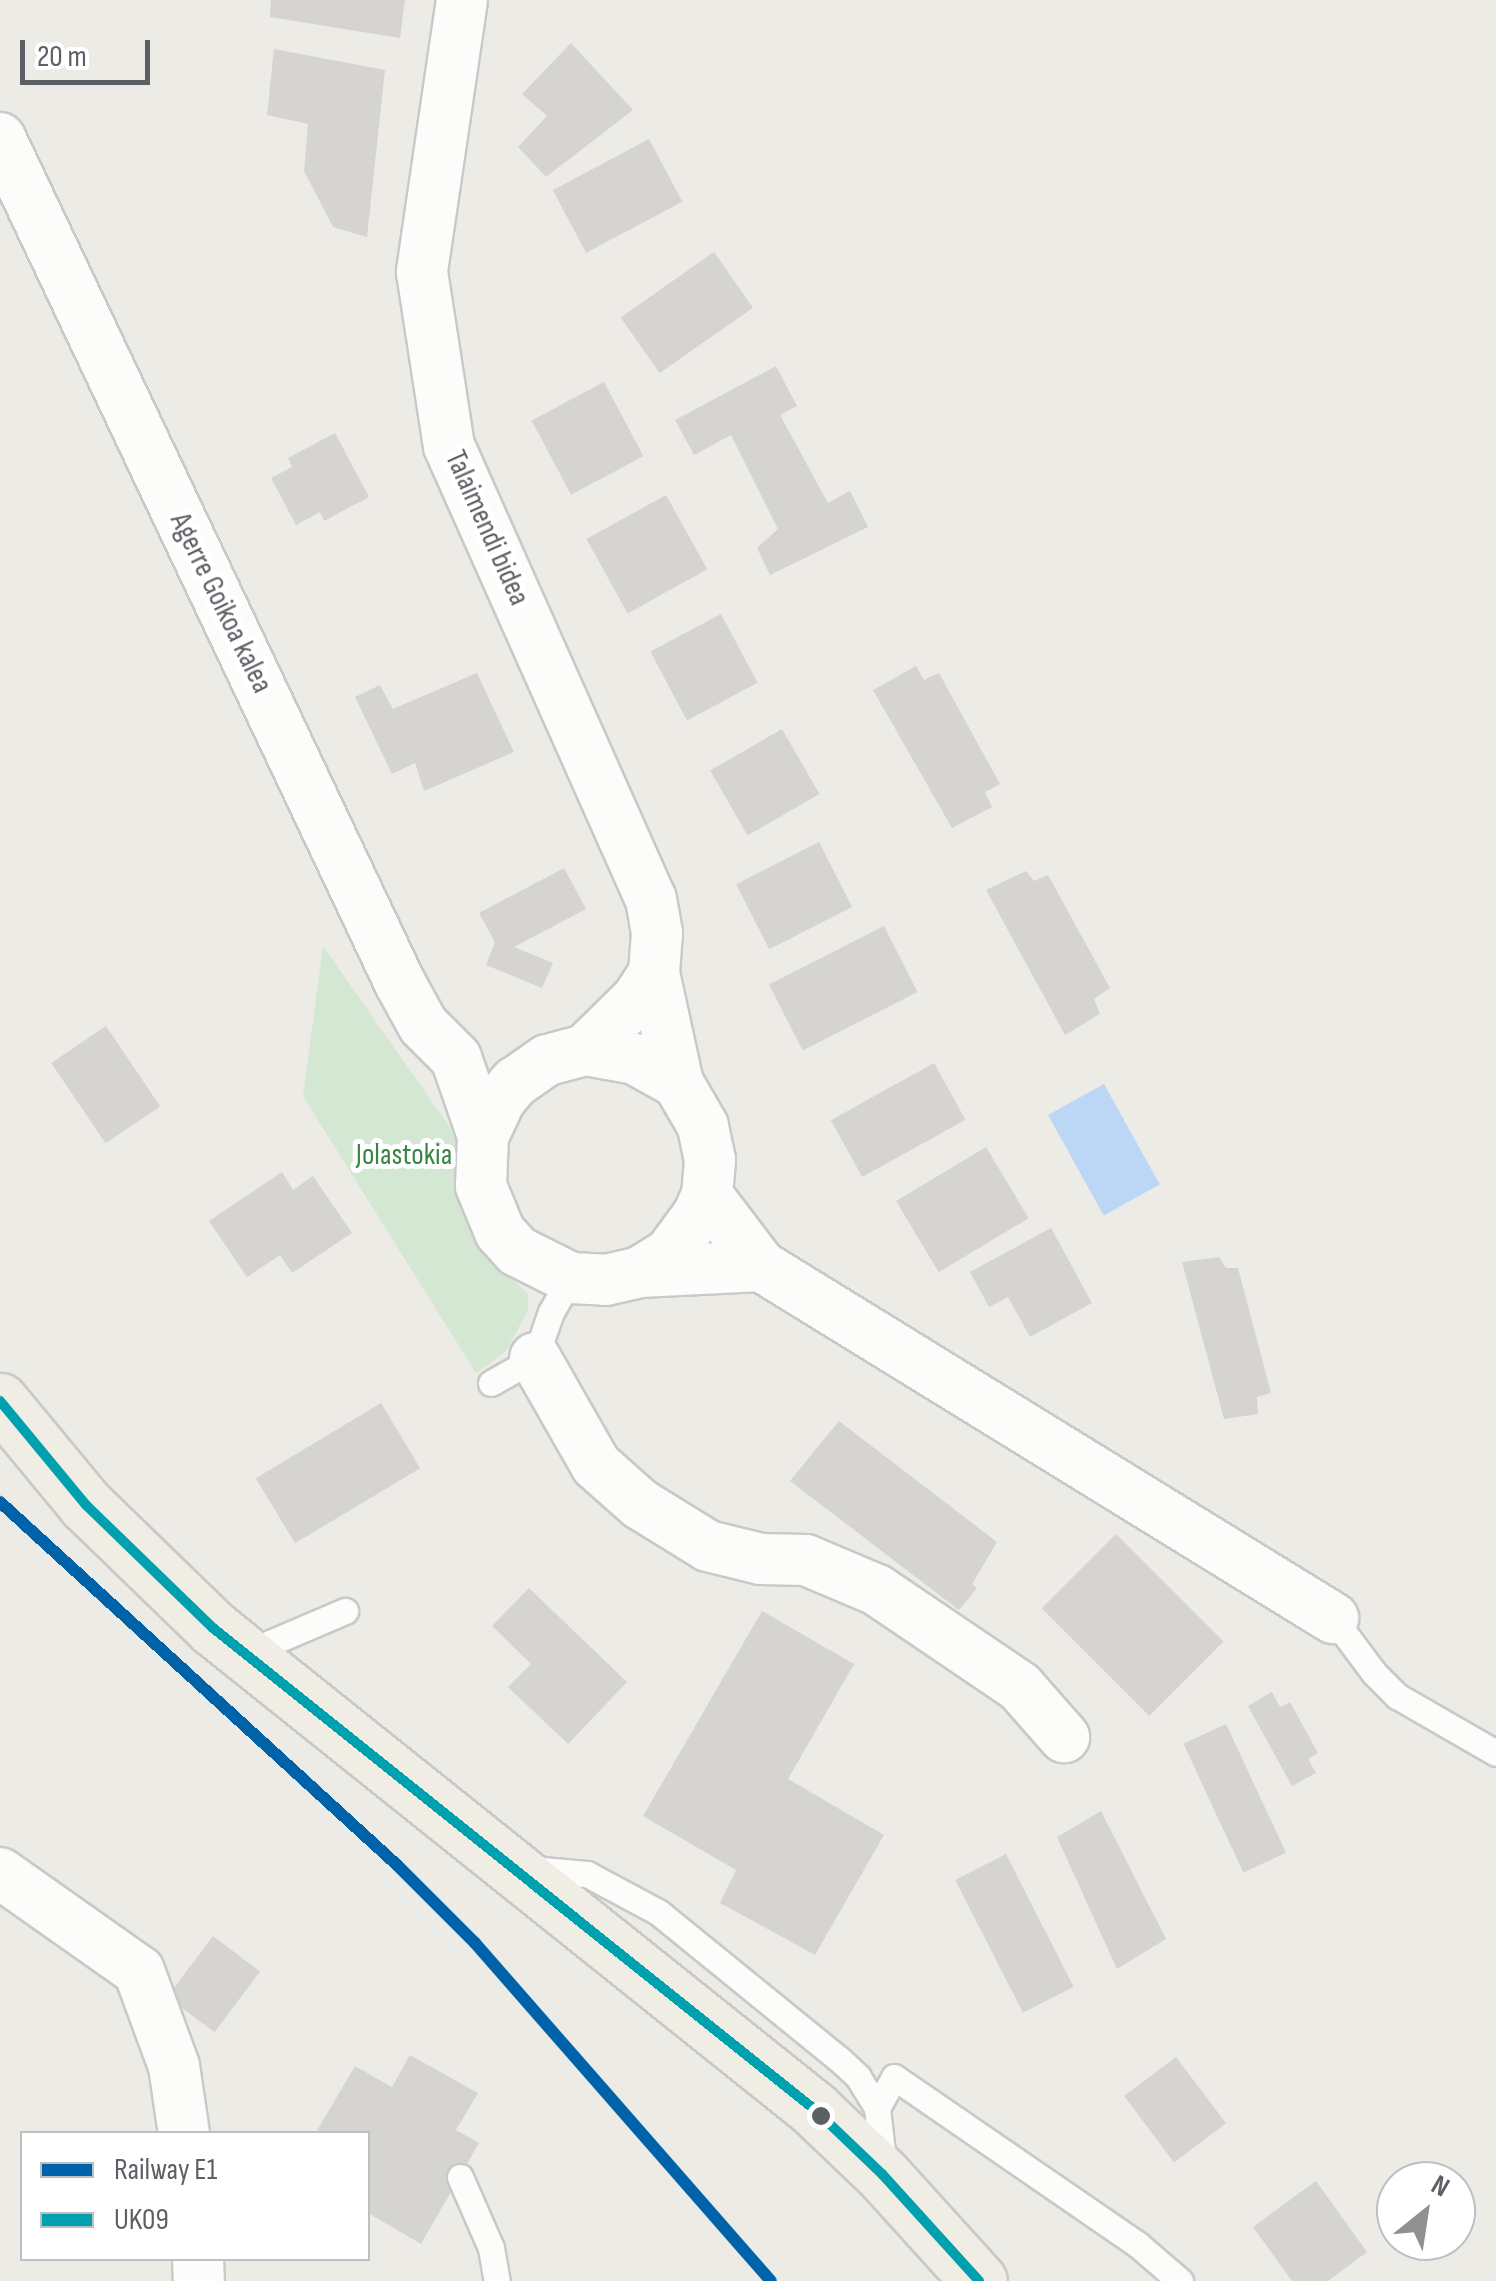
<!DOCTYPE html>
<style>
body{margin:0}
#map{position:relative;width:1496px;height:2281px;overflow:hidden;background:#ecebe6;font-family:"Sofia Sans Condensed",sans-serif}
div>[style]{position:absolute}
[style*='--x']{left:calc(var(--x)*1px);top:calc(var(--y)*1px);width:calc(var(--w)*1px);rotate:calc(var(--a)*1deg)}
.green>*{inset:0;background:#d4e7d3}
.water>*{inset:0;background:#bbd7f5;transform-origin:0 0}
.building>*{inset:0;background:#d5d4d1;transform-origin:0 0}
.roads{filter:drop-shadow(2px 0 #c8c9c8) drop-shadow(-2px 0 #c8c9c8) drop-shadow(0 2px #c8c9c8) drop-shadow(0 -2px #c8c9c8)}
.service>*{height:25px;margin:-12.5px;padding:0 12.5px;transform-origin:12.5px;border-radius:12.5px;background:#fcfcfb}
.minor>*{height:50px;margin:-25px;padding:0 25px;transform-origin:25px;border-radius:25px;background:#fcfcfb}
.trunk>*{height:55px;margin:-27.5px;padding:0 27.5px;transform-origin:27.5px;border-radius:27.5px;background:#f0eee4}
.bus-1>*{height:10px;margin:-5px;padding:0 5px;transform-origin:5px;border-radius:5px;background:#00a0ae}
.rail-1>*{height:12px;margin:-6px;padding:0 6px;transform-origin:6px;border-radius:6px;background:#0063a9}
.dots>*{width:28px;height:28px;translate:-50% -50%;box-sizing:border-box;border:5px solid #fff;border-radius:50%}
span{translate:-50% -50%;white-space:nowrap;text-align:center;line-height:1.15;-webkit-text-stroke:10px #fff;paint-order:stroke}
.street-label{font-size:30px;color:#5c5f64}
.park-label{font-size:30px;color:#398544}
.legend{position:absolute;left:20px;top:2131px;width:350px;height:130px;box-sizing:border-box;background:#fff;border:2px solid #bebfc1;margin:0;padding:12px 18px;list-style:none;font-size:30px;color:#5c5f64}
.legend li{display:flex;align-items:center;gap:20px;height:50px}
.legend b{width:50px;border:2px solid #bebfc1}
.north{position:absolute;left:1376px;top:2161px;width:100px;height:100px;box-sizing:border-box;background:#fff;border:2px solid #bebfc1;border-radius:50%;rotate:30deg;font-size:28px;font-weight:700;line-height:40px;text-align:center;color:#5c5f64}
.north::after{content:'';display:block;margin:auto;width:35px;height:45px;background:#8e9092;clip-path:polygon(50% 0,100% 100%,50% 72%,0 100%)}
.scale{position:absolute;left:20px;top:40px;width:130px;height:45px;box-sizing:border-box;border:5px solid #5c5f64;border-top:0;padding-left:12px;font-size:30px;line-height:35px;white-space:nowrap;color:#5c5f64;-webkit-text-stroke:8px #fff;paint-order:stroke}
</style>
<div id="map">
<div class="green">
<i style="clip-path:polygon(323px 946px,460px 1142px,499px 1266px,528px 1294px,528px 1310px,506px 1351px,476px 1373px,303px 1096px)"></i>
</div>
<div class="water">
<i style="left:1104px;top:1084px;width:115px;height:64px;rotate:61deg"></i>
</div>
<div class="building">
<i style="clip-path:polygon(271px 0,405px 0,400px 38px,270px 17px)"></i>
<i style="clip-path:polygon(571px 43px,633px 110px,546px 177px,518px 147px,547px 116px,522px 94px)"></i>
<i style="clip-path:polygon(274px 49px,385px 70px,367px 237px,333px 227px,304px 171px,308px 124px,267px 115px)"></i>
<i style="left:649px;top:139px;width:71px;height:109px;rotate:62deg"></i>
<i style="left:714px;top:252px;width:68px;height:114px;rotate:55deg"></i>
<i style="clip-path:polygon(776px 366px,797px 406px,780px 415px,828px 503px,850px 491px,868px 527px,770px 575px,757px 548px,778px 529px,731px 435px,694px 455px,675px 420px)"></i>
<i style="left:604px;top:382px;width:84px;height:82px;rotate:62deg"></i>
<i style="clip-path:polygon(335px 433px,369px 497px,324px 521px,320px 512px,296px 525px,271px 478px,292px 467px,288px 458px)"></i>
<i style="left:666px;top:495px;width:85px;height:91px;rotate:61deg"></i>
<i style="left:721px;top:614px;width:78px;height:80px;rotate:62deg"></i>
<i style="clip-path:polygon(916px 666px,924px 680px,939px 673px,1000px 784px,985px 792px,992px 807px,952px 828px,873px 690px)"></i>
<i style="clip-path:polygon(477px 673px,514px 752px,424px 791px,415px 763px,392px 774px,355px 697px,380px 685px,393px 709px)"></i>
<i style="left:782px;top:729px;width:75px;height:83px;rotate:60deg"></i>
<i style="left:819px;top:842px;width:73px;height:93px;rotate:63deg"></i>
<i style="clip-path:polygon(564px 868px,586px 909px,514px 947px,553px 963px,542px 988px,486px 965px,495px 942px,479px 913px)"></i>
<i style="clip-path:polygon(1026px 871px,1034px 881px,1048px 875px,1110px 988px,1094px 999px,1100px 1014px,1065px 1035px,986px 890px)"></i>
<i style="left:884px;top:926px;width:74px;height:129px;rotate:63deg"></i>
<i style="left:106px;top:1026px;width:97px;height:66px;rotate:56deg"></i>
<i style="left:934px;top:1063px;width:65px;height:118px;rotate:61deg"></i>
<i style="left:986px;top:1147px;width:83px;height:105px;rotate:59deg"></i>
<i style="clip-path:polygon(282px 1172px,293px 1190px,313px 1176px,352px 1233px,292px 1273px,280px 1255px,247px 1277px,209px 1221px)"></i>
<i style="clip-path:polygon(1051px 1228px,1092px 1303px,1030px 1337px,1008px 1297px,989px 1307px,970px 1272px)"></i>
<i style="clip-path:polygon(1219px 1257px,1226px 1268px,1238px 1268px,1271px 1393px,1257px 1397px,1258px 1414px,1224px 1419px,1182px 1262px)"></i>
<i style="left:381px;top:1403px;width:76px;height:146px;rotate:59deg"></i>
<i style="clip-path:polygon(839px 1421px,997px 1542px,972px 1584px,977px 1588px,959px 1610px,790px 1481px)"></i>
<i style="left:1116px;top:1534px;width:152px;height:105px;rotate:45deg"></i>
<i style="clip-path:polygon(529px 1588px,627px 1682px,568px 1744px,508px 1687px,531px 1664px,492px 1626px)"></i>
<i style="clip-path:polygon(762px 1611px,854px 1664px,788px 1779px,884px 1835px,815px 1955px,720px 1903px,736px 1870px,643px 1816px)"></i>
<i style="clip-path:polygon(1272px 1692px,1280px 1707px,1290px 1702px,1318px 1753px,1308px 1759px,1316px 1773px,1292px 1786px,1248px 1706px)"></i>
<i style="left:1226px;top:1724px;width:142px;height:47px;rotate:65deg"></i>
<i style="clip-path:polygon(1101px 1811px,1166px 1939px,1117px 1969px,1057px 1837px)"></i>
<i style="left:1006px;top:1854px;width:149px;height:57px;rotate:63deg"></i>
<i style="left:213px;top:1936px;width:59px;height:76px;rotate:37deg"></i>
<i style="clip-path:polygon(410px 2055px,478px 2093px,456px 2130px,479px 2143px,421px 2244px,368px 2213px,368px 2134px,315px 2134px,355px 2066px,392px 2087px)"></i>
<i style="left:1176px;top:2057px;width:83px;height:65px;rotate:53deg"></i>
<i style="clip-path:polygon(1316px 2181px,1367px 2252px,1328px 2281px,1292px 2281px,1253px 2227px)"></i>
</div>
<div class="roads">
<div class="service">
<i style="--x:491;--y:1383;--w:51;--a:-29.6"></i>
<i style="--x:535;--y:1358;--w:49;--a:-70.8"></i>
<i style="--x:551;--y:1312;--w:39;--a:-60"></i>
<i style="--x:1333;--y:1618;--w:69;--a:53.3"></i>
<i style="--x:1374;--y:1673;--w:33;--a:45"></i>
<i style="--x:1397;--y:1696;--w:114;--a:29.9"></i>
<i style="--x:244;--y:1654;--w:110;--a:-23.1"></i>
<i style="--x:531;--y:1869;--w:56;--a:5.1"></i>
<i style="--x:587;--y:1874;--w:81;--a:28.2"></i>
<i style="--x:658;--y:1912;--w:233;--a:39.1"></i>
<i style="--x:839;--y:2059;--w:26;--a:43"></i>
<i style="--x:858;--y:2077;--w:36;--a:58"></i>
<i style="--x:877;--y:2108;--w:61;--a:83.5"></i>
<i style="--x:877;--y:2108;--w:35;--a:-61"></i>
<i style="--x:894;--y:2077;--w:295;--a:34.5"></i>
<i style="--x:1137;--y:2244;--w:57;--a:40.7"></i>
<i style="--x:460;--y:2177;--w:77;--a:66.4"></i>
<i style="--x:491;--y:2248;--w:34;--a:80"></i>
</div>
<div class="minor">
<i style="--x:462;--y:0;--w:275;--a:98.4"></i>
<i style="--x:422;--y:272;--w:176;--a:81.2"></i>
<i style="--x:449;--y:446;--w:496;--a:66"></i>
<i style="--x:651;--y:899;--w:35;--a:80"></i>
<i style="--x:657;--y:933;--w:40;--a:94.3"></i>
<i style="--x:654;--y:973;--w:113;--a:77.7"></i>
<i style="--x:0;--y:138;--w:935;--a:64.67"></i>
<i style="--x:400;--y:983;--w:48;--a:61.3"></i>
<i style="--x:423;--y:1025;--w:47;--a:45"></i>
<i style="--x:456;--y:1058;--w:83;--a:70.9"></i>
<i style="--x:585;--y:1050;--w:73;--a:-44.4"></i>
<i style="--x:637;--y:999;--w:31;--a:-57"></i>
<i style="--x:707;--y:1195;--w:89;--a:52.7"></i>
<i style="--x:761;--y:1266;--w:672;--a:31.61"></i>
<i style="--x:640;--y:1272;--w:36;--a:-32"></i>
<i style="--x:670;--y:1253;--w:47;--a:-53.6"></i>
<i style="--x:698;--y:1215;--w:22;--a:-66"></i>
<i style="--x:707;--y:1195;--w:35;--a:-85"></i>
<i style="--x:710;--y:1160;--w:35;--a:-102"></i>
<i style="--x:703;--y:1126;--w:50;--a:-120.2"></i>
<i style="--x:678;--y:1083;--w:49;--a:-150.8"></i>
<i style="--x:635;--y:1059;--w:51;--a:-169.8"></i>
<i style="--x:585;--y:1050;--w:39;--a:165"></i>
<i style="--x:547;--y:1060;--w:39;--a:145"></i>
<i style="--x:515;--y:1082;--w:23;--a:130"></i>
<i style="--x:500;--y:1100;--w:40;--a:115"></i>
<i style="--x:483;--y:1136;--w:50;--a:92.3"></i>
<i style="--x:481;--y:1186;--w:50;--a:67.6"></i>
<i style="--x:500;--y:1232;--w:25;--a:48"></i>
<i style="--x:517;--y:1251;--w:60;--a:26.6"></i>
<i style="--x:571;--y:1278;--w:35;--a:3"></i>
<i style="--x:606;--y:1280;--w:35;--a:-13"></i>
<i style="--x:640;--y:1272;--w:121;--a:-2.8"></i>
<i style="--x:535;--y:1358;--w:123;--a:60.3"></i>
<i style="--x:596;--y:1465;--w:59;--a:41.6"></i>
<i style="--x:640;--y:1504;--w:80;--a:31.7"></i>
<i style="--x:708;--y:1546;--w:55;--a:13.8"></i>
<i style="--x:761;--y:1559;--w:45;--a:1.3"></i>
<i style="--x:806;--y:1560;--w:77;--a:22.9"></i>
<i style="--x:877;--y:1590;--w:173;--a:34.1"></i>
<i style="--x:1020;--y:1687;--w:67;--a:48.7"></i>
<i style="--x:0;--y:1873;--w:170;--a:35.2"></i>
<i style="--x:139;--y:1971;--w:101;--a:69.8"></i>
<i style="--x:174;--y:2066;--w:69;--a:81.6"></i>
<i style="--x:198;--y:2258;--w:23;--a:88"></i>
</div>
<div class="trunk">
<i style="--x:0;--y:1401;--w:135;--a:50.4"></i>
<i style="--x:86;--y:1505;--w:177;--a:44.1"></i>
<i style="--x:213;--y:1628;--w:770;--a:38.67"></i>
<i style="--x:814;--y:2109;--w:95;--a:43.7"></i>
<i style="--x:883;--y:2175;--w:143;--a:47.8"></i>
</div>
</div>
<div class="bus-1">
<i style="--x:0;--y:1401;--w:135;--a:50.4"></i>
<i style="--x:86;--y:1505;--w:177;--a:44.1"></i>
<i style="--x:213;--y:1628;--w:770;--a:38.67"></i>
<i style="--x:814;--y:2109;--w:95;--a:43.7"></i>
<i style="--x:883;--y:2175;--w:143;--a:47.8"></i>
</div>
<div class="rail-1">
<i style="--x:0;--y:1502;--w:538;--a:42.44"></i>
<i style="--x:397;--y:1865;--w:110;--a:45"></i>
<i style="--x:475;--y:1943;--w:449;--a:48.8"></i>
</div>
<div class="dots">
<i style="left:821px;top:2116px;background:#5c5f64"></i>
</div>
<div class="street-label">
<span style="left:487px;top:528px;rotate:66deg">Talaimendi bidea</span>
<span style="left:221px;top:603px;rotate:64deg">Agerre Goikoa kalea</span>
</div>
<div class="park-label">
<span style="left:404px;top:1155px">Jolastokia</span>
</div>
<ul class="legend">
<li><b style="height:12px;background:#0063a9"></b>Railway E1</li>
<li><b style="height:12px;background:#00a0ae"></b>UK09</li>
</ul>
<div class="north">N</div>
<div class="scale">20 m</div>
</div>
